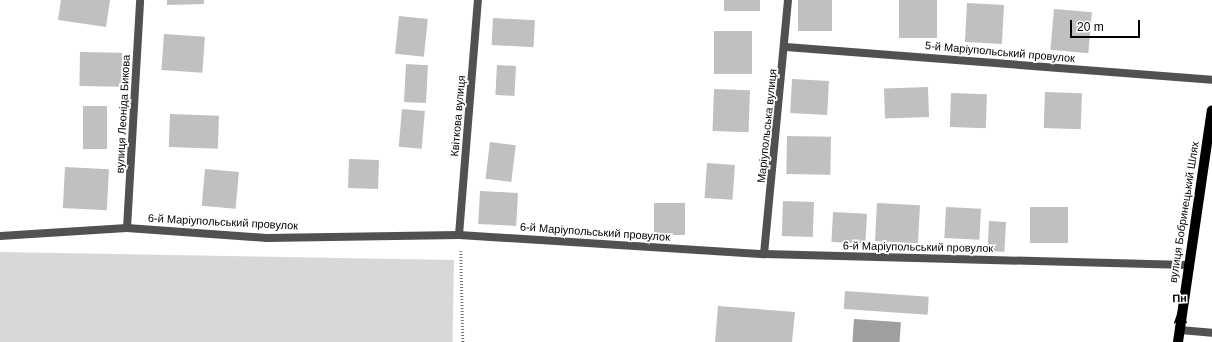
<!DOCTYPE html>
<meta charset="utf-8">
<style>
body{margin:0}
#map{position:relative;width:1212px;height:342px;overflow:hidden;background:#fff;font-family:Helvetica,sans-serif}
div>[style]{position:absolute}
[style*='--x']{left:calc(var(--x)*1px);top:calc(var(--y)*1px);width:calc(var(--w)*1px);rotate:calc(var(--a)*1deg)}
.green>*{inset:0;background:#d8d8d8;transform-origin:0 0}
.water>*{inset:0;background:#9f9f9f;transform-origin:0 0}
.building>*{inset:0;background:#c0c0c0;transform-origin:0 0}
.path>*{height:2.5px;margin-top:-1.25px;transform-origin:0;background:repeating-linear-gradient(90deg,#737373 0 1px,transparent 0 3px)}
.service>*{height:8px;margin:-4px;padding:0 4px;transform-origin:4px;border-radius:4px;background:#515151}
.minor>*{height:8px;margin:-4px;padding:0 4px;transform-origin:4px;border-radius:4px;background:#515151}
.primary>*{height:10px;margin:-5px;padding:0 5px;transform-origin:5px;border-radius:5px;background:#000}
span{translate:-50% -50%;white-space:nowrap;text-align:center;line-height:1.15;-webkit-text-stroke:3.5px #fff;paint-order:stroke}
.street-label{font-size:11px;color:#000}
.north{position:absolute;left:1160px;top:290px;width:40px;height:40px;-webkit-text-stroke:3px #fff;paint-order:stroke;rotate:358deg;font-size:11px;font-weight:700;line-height:16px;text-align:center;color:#000}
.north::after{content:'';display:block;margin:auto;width:14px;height:18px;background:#000;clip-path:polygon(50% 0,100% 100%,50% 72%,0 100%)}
.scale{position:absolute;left:1070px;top:20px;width:70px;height:18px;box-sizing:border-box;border:2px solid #000;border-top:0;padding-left:5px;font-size:12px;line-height:14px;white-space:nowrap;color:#000;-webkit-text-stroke:3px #fff;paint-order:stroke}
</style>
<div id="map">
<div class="green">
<i style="left:0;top:252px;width:454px;height:90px;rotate:1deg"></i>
</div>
<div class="water">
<i style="left:854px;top:319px;width:47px;height:23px;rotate:4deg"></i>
</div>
<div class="building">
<i style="clip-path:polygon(61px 0,110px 0,106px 27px,58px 20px)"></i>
<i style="clip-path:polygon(167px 0,204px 0,204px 4px,167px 5px)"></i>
<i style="left:724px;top:0;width:36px;height:11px"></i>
<i style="left:798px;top:0;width:34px;height:31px"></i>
<i style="left:899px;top:0;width:38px;height:38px"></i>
<i style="left:967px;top:3px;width:37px;height:39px;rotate:3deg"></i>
<i style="left:1054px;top:9px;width:38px;height:41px;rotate:5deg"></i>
<i style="left:399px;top:16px;width:29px;height:38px;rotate:6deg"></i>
<i style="left:493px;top:18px;width:42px;height:27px;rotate:3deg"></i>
<i style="left:714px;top:31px;width:38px;height:43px"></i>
<i style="left:164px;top:34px;width:41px;height:36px;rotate:4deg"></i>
<i style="left:80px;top:52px;width:42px;height:34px;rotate:1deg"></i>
<i style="left:406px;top:64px;width:22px;height:38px;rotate:3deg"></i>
<i style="left:497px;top:65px;width:19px;height:30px;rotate:3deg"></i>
<i style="left:792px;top:79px;width:37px;height:34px;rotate:3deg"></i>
<i style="left:928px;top:87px;width:30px;height:44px;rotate:88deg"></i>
<i style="left:714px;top:89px;width:36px;height:42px;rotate:2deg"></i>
<i style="left:1045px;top:92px;width:37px;height:36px;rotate:2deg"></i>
<i style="left:951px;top:93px;width:36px;height:34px;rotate:2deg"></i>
<i style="left:83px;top:106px;width:24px;height:43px"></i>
<i style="left:402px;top:109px;width:23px;height:38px;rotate:5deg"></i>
<i style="left:170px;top:114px;width:49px;height:33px;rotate:2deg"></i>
<i style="left:787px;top:136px;width:44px;height:38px;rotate:1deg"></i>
<i style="left:490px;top:142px;width:26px;height:37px;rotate:7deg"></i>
<i style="left:349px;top:159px;width:30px;height:29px;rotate:2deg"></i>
<i style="left:707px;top:163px;width:28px;height:35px;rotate:4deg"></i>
<i style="left:65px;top:167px;width:44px;height:41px;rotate:3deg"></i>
<i style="left:205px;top:169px;width:34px;height:37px;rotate:5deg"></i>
<i style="left:480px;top:191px;width:38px;height:33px;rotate:3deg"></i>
<i style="left:783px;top:201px;width:31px;height:35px;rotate:2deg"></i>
<i style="left:654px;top:203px;width:31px;height:32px"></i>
<i style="left:877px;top:203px;width:43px;height:38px;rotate:3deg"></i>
<i style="left:946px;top:207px;width:35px;height:31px;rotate:3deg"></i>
<i style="left:1030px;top:207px;width:38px;height:36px"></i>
<i style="left:833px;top:212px;width:34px;height:30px;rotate:3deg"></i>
<i style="left:989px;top:221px;width:17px;height:30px;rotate:3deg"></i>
<i style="left:845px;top:291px;width:84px;height:18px;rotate:4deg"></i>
<i style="clip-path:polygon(718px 306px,795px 312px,792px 342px,715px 342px)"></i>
</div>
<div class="path">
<i style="--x:461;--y:251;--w:91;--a:88.7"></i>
</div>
<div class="service">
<i style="--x:1180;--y:330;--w:32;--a:5"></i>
</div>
<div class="minor">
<i style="--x:786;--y:47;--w:427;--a:4.4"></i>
<i style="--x:127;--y:228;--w:228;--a:-86.7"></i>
<i style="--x:459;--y:235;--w:236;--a:-85.4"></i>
<i style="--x:0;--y:236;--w:127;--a:-3.6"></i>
<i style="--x:127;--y:228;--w:140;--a:4.1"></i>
<i style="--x:267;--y:238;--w:192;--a:-0.9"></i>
<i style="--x:459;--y:235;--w:306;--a:3.6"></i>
<i style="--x:764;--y:254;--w:424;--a:1.5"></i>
<i style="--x:764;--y:254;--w:255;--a:-84.6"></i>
</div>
<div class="primary">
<i style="--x:1178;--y:342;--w:234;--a:-81.7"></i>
</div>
<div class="street-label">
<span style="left:1000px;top:52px;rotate:5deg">5-й Маріупольський провулок</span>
<span style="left:123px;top:114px;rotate:-87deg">вулиця Леоніда Бикова</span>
<span style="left:458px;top:116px;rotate:-85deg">Квіткова вулиця</span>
<span style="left:767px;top:126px;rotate:-84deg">Маріупольська вулиця</span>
<span style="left:1184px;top:212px;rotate:-81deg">вулиця Бобринецький Шлях</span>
<span style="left:223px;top:222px;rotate:3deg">6-й Маріупольський провулок</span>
<span style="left:595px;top:232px;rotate:4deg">6-й Маріупольський провулок</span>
<span style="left:918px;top:247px;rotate:1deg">6-й Маріупольський провулок</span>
</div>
<div class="north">Пн</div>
<div class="scale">20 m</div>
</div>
